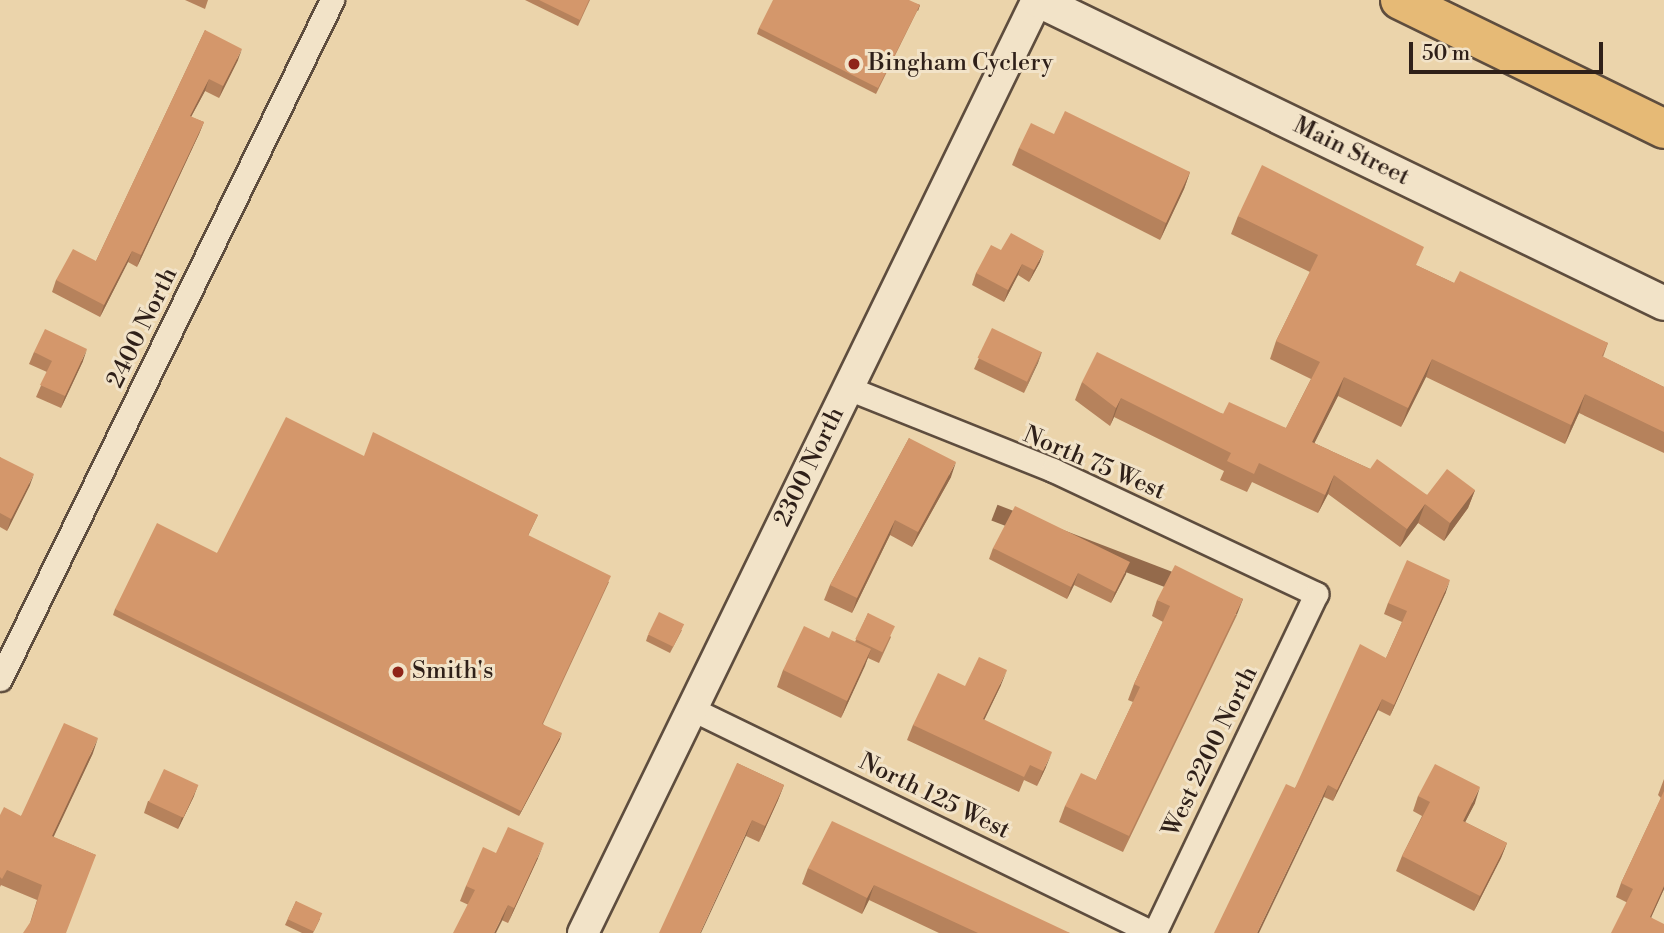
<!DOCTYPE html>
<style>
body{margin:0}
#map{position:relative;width:1664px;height:933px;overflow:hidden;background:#ebd4ab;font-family:"Libre Bodoni",serif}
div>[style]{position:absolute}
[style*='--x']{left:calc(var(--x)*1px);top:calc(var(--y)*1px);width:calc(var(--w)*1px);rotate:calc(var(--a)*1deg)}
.roads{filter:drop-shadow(2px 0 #5e4d3e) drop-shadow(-2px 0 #5e4d3e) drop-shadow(0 2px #5e4d3e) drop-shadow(0 -2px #5e4d3e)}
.minor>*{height:23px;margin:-11.5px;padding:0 11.5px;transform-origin:11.5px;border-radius:11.5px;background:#f2e3c8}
.tertiary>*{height:30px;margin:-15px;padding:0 15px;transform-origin:15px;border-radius:15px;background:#f2e3c8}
.secondary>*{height:33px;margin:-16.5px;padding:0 16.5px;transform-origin:16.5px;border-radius:16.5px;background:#f2e3c8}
.motorway>*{height:38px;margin:-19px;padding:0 19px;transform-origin:19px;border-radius:19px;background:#e6ba76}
.wall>*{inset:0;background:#b6825c}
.shaded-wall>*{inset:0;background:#946a4b;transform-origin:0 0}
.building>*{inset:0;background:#d4976b;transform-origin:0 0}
.dots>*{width:19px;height:19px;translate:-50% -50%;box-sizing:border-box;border:4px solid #f2e3c8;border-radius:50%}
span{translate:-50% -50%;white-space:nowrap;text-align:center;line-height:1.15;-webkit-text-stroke:6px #f2e3c8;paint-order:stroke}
.poi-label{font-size:24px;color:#2f2019}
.left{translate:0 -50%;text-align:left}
.street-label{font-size:24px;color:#2f2019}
.scale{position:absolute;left:1409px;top:42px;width:194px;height:32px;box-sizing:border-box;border:4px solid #2f2019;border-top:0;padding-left:9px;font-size:21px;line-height:24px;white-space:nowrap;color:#2f2019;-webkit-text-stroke:5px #f2e3c8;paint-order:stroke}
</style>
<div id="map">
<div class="roads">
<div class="minor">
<i style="--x:848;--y:388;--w:221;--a:21.8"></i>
<i style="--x:1053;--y:470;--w:291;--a:25.2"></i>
<i style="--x:1316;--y:594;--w:376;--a:115.5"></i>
<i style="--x:0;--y:679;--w:756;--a:-63.94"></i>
<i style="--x:692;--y:709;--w:513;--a:25.92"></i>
</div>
<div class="tertiary">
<i style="--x:583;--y:933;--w:1038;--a:-64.05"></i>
</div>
<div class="secondary">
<i style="--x:1038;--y:0;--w:695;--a:25.83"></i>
</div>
<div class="motorway">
<i style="--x:1400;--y:0;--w:294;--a:26"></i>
</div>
</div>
<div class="wall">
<i style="clip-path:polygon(185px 0,208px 0,205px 9px)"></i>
<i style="clip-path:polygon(525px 0,590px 0,578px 26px)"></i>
<i style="clip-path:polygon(920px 5px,876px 94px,757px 34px,759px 28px)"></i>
<i style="clip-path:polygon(205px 30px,238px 60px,219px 98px,205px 91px,191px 117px,204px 122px,199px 134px,137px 267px,128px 262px,100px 317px,52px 292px,56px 280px,96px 261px)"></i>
<i style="clip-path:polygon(1054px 134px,1190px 172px,1184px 189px,1160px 240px,1012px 165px,1019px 148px)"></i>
<i style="clip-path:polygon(1238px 216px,1418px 266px,1454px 283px,1608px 343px,1603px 357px,1664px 387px,1664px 453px,1579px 413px,1565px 444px,1426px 377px,1401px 427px,1338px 396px,1314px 443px,1427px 495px,1475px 490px,1468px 508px,1444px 541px,1418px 523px,1400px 547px,1328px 494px,1318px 513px,1252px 482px,1247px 492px,1220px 480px,1224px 471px,1114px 417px,1110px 426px,1075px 400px,1082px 382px,1286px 428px,1311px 379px,1270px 359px,1276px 341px,1310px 272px,1231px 234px)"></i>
<i style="clip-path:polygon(1001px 250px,1040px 262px,1029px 282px,1018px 275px,1004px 302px,972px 285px,976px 273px)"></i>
<i style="clip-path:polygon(34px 352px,83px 361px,61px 408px,36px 397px,47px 372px,29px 364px)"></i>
<i style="clip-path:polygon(1042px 352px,1024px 393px,974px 369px,979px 358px)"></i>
<i style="clip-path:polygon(909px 438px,951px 477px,912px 547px,890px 535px,852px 613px,824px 600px,830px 585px)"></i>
<i style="clip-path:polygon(364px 456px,538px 515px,528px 536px,609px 582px,543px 724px,560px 739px,519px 816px,113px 615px,115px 609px,217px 553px)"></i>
<i style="clip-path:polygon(0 457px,30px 485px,7px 531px,0 527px)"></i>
<i style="clip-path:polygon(993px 548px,1126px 574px,1111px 603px,1074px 585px,1067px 599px,989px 559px)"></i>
<i style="clip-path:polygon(1446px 592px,1390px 716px,1378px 710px,1333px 801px,1324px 797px,1295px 788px,1386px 658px,1402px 622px,1384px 614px,1388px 603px)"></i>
<i style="clip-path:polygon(1157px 600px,1237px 615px,1123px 852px,1059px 822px,1065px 806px,1096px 780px,1133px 702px,1128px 700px,1134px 684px,1163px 622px,1152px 616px)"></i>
<i style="clip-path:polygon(868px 613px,891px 637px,879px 663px,868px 658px,841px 718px,777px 687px,783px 670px,829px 638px,855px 642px)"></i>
<i style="clip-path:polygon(682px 630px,670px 653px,646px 641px,648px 635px)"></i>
<i style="clip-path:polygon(1001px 685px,984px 720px,1046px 767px,1037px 786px,1024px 780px,1019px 792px,907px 740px,913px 725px,965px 686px)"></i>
<i style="clip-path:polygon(93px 753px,53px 837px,96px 855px,30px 923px,37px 900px,1px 885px,0 887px,0 815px,21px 816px)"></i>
<i style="clip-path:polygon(737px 763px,784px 785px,778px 800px,759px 842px,746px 836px)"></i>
<i style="clip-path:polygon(1664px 779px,1664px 889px,1651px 917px,1664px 933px,1626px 902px,1616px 897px,1621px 883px,1661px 798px,1658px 795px)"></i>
<i style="clip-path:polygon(194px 796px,178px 829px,144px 813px,148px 801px)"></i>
<i style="clip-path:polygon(1418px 796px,1475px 803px,1465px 822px,1507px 843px,1501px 858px,1474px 911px,1396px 871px,1402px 856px,1422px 816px,1413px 811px)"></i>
<i style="clip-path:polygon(496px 853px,538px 858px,508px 923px,460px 901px,466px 886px)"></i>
<i style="clip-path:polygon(808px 868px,1070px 933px,939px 933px,869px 900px,862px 914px,802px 884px)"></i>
<i style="clip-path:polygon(296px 901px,320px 919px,313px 933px,302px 933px,285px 925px)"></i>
</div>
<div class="shaded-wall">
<i style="left:920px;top:5px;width:6px;height:93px;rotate:108deg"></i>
<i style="clip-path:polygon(242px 49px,238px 60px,219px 98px,223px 86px)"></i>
<i style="clip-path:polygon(209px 79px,205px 91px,185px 128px,190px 116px)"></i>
<i style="clip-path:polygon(204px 122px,199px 134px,137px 267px,141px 255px)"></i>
<i style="clip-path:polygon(1190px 172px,1184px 189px,1160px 240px,1166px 223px)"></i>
<i style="clip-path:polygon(132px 251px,128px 262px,100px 317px,104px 305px)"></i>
<i style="clip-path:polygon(1044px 251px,1040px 262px,1029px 282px,1034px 270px)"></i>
<i style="clip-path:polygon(1022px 264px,1018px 275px,1004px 302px,1008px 290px)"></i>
<i style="clip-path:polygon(87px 349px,83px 361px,61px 408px,65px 396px)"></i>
<i style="clip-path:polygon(1042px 352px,1038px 363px,1024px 393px,1029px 381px)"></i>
<i style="clip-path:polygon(1432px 359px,1426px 377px,1401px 427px,1408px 408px)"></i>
<i style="clip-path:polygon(1344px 377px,1338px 396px,1306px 460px,1312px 442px)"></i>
<i style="clip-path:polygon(1585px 394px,1579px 413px,1565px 444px,1571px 425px)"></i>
<i style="clip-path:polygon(1121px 398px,1114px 417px,1110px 426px,1116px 408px)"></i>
<i style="clip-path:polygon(956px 462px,951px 477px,912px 547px,918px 532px)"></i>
<i style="clip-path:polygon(34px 474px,30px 485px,7px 531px,11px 519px)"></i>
<i style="clip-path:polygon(1334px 475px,1328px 494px,1318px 513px,1325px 495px)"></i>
<i style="clip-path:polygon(1475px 490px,1468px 508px,1444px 541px,1450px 523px)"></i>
<i style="clip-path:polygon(1425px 504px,1418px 523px,1400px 547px,1407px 529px)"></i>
<i style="clip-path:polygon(895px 520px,890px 535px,852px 613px,857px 598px)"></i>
<i style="clip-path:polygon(1130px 562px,1126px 574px,1111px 603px,1115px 592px)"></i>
<i style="clip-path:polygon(1078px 573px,1074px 585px,1067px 599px,1071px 587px)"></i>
<i style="clip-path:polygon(1450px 580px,1446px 592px,1390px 716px,1394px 705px)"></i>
<i style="left:1243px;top:599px;width:17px;height:263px;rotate:111deg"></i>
<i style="clip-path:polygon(871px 649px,865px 666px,841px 718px,847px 701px)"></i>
<i style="clip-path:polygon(1007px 670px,1001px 685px,977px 735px,983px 719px)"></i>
<i style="clip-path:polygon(1382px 699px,1378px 710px,1333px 801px,1337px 790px)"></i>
<i style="clip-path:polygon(562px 733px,560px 739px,519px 816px,521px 811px)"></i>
<i style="clip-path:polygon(98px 738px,93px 753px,47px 851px,52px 836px)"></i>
<i style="clip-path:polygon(1052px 752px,1046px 767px,1037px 786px,1043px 771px)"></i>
<i style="clip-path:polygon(198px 785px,194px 796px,178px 829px,182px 817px)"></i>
<i style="clip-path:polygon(784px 785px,778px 800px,759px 842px,765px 826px)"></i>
<i style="clip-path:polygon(1328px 785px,1324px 797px,1259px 933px,1257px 933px)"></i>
<i style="clip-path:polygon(1480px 787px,1475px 803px,1458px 836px,1463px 821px)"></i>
<i style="clip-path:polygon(752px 820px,746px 836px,701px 933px,700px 933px)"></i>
<i style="clip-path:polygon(544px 843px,538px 858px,508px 923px,514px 908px)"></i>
<i style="clip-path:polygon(1507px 843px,1501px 858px,1474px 911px,1480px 896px)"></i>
<i style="clip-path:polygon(874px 885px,869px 900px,862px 914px,867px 898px)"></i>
<i style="clip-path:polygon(1664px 886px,1664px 889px,1645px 931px,1650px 917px)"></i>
<i style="clip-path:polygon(508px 905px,502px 921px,496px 933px,494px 933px)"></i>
</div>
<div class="building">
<i style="clip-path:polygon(539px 0,589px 0,580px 20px)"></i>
<i style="clip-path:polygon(773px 0,909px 0,920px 5px,878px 88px,759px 28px)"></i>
<i style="clip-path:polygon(205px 30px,242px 49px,223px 86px,209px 79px,190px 116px,204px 122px,141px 255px,132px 251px,104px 305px,56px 280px,73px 249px,96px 261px)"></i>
<i style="clip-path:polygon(1065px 111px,1190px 172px,1166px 223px,1019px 148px,1031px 123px,1054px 134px)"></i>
<i style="clip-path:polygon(1262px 165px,1424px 247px,1416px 265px,1454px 283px,1460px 271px,1608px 343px,1602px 356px,1664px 387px,1664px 432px,1585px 394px,1571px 425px,1432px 359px,1408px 408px,1344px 377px,1312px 442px,1370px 469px,1377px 459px,1427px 495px,1447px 469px,1475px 490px,1450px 523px,1425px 504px,1407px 529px,1334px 475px,1325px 495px,1259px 463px,1254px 474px,1227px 461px,1231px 453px,1121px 398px,1116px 408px,1082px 382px,1097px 352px,1223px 414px,1229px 402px,1286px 428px,1320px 362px,1276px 341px,1318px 255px,1238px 216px)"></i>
<i style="clip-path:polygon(1011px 233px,1044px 251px,1034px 270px,1022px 264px,1008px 290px,976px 273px,991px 245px,1001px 250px)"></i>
<i style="left:992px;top:328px;width:55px;height:33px;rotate:26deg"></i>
<i style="clip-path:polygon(45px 329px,87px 349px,65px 396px,40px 385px,52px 361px,34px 352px)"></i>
<i style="clip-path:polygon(286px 417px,364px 456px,373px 432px,538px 515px,528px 535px,611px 576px,542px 724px,562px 733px,521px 811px,115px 609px,157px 523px,217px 553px)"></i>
<i style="clip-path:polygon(909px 438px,956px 462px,918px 532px,895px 520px,857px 598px,830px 585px)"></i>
<i style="clip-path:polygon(0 457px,34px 474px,11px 519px,0 513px)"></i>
<i style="clip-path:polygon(1015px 506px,1130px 562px,1115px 592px,1078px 573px,1071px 587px,993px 548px)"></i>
<i style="clip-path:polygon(1407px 560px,1450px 580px,1394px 705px,1382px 699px,1337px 790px,1328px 785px,1257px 933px,1214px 933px,1286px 784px,1295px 788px,1360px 644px,1386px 658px,1407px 611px,1388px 603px)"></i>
<i style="clip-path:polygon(1175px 565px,1243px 599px,1129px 836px,1065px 806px,1081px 773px,1096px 780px,1140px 687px,1134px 684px,1170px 606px,1157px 600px)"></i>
<i style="left:659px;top:612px;width:28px;height:25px;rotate:26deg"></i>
<i style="left:868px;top:613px;width:30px;height:29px;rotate:26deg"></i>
<i style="clip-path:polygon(804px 626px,829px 638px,832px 631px,871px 649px,847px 701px,783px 670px)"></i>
<i style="clip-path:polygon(979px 657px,1007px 670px,983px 719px,1052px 752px,1043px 771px,1030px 765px,1024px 777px,913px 725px,938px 673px,965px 686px)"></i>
<i style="clip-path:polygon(64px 723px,98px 738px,52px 836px,96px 855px,66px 933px,23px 933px,31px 921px,42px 885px,7px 870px,2px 879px,0 877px,0 815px,4px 807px,21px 816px)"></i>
<i style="clip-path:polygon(737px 763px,784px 785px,765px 826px,752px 820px,700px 933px,659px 933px)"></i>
<i style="clip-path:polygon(1435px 764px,1480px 787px,1463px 821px,1507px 843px,1480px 896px,1402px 856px,1430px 802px,1418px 796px)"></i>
<i style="left:164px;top:769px;width:38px;height:36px;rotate:25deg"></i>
<i style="clip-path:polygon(1664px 791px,1664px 886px,1650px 917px,1664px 924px,1664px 933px,1611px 933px,1633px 889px,1621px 883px)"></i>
<i style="clip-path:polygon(832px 821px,1070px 933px,978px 933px,874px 885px,867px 898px,808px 868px)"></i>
<i style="clip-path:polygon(508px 827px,544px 843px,514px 908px,508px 905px,494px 933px,453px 933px,475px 890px,466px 886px,483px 847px,496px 853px)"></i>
<i style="left:296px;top:901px;width:29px;height:20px;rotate:25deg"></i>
</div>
<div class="dots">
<i style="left:854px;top:64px;background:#8f2418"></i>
<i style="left:398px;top:672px;background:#8f2418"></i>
</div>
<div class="poi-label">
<span class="left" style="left:868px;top:64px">Bingham Cyclery</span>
<span class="left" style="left:412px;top:672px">Smith's</span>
</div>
<div class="street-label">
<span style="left:1351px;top:152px;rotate:26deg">Main Street</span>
<span style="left:143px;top:328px;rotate:-64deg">2400 North</span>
<span style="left:1094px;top:464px;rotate:23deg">North 75 West</span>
<span style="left:810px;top:467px;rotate:-64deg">2300 North</span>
<span style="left:1211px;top:752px;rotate:-64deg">West 2200 North</span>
<span style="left:934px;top:797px;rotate:26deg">North 125 West</span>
</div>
<div class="scale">50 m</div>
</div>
